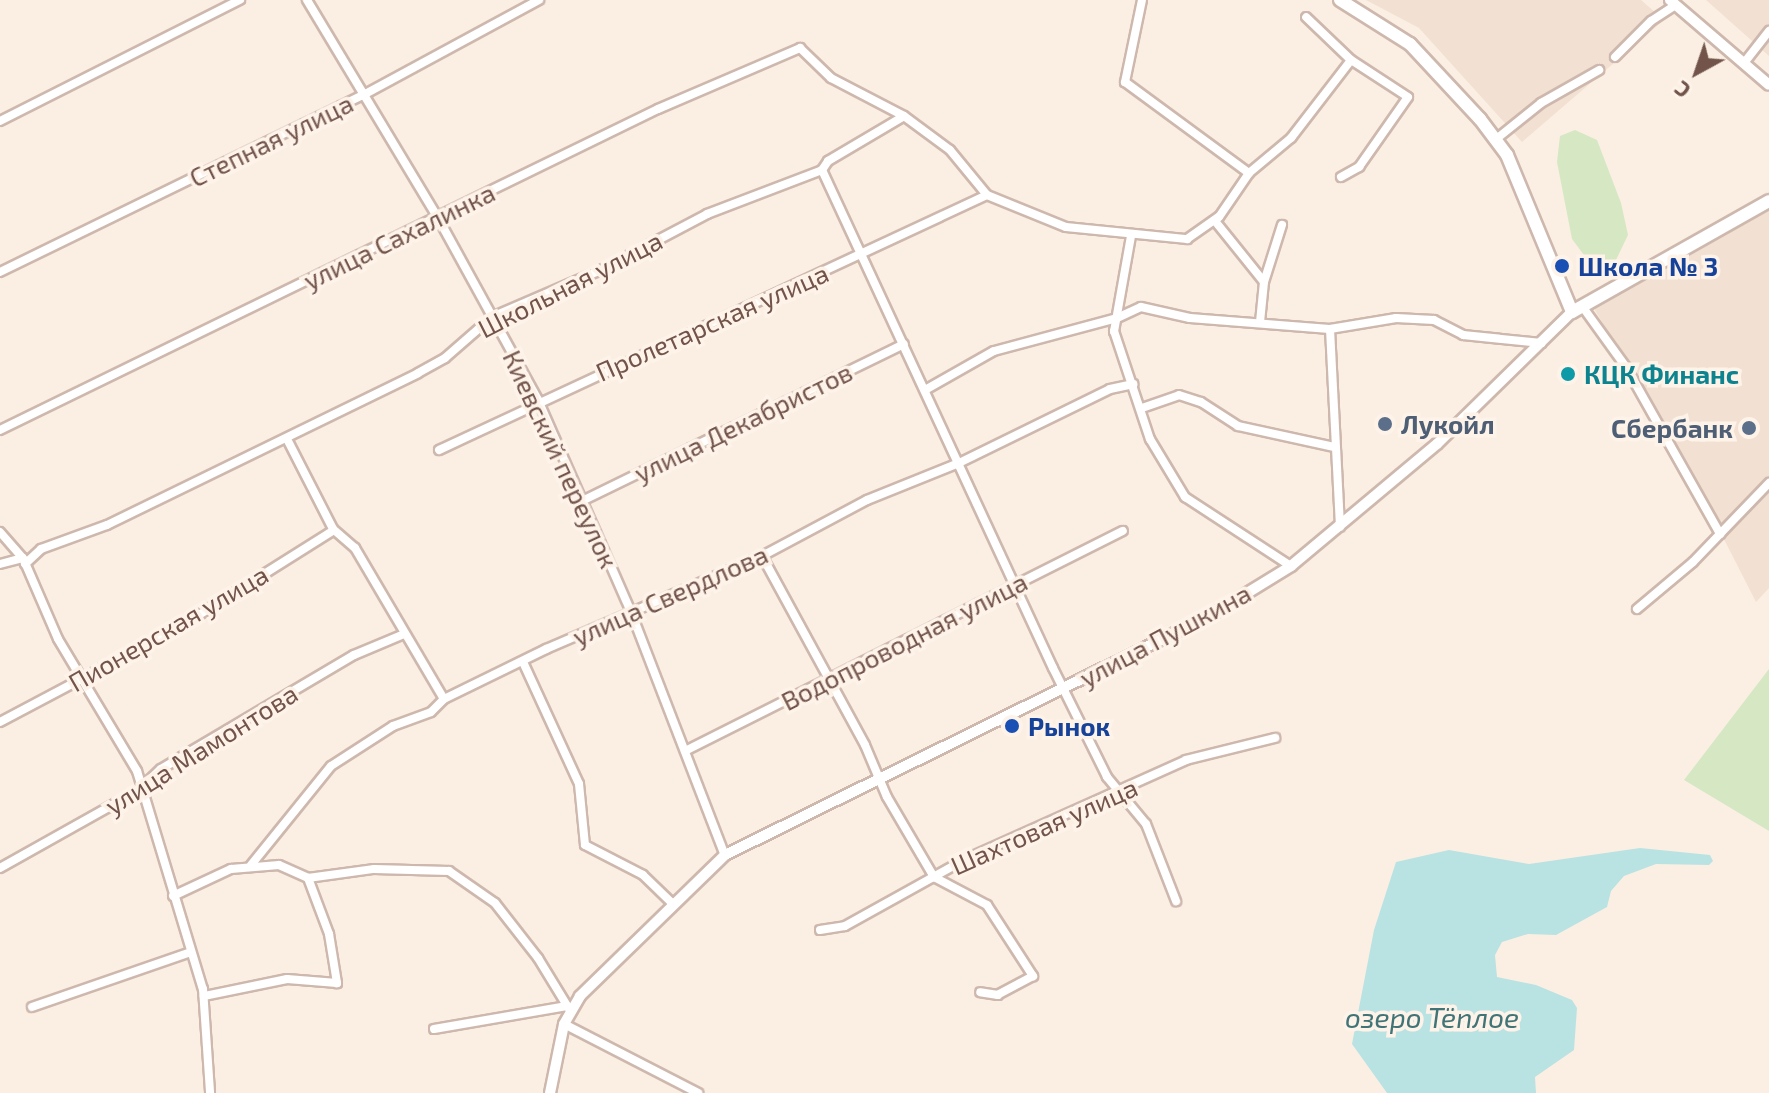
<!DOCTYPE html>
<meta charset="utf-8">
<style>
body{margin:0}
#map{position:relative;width:1769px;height:1093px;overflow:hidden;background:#fbefe3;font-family:"Exo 2",sans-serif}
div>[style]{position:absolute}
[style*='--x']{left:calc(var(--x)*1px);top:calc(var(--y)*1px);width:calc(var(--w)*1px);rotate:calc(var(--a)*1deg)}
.residential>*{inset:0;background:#f2e0d2}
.green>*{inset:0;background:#d6e7c3}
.water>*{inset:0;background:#b9e2e3}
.roads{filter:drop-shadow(2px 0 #ceb8ae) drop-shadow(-2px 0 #ceb8ae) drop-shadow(0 2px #ceb8ae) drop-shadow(0 -2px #ceb8ae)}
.minor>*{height:8px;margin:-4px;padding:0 4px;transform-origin:4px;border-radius:4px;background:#fff}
.tertiary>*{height:10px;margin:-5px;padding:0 5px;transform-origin:5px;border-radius:5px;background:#fff}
.secondary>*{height:12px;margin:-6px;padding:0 6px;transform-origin:6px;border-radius:6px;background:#fff}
.dots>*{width:22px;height:22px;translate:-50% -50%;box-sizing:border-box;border:4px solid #fef3e9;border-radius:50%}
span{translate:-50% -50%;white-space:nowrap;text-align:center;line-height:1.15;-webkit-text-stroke:7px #fef3e9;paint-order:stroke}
.street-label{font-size:26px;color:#72544b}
.transit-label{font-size:26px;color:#164399;font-weight:700}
.left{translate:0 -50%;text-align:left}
.culture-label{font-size:26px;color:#0d838f;font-weight:700}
.service-label{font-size:26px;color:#4e5e75;font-weight:700}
.right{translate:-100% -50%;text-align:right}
.water-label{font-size:28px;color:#407476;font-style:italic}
.north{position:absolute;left:1657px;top:32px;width:80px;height:80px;-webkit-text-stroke:6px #fef3e9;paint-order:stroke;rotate:220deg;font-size:22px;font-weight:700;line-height:32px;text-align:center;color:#72544b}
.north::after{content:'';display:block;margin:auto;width:28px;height:36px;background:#72544b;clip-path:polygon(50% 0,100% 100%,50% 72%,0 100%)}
</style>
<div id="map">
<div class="residential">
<i style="clip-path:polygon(1366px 0,1641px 0,1664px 20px,1522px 142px,1419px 28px)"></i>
<i style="clip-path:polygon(1706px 0,1769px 0,1769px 56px)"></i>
<i style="clip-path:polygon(1769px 209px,1769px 588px,1756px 602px,1676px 445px,1593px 307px)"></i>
</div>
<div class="green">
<i style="clip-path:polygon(1575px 130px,1597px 140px,1621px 203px,1628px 235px,1615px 262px,1590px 263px,1572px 239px,1557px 162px,1560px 136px)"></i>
<i style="clip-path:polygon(1769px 669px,1769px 831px,1684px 780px)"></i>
</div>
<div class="water">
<i style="clip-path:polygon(1640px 848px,1710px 855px,1713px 861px,1709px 865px,1656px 864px,1624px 876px,1611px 891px,1607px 907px,1556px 935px,1528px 934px,1502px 942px,1495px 955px,1497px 977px,1536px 985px,1572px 1000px,1577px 1008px,1574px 1050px,1535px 1077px,1536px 1093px,1387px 1093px,1352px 1044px,1374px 930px,1396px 862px,1449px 850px,1529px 864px)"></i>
</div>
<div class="roads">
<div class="minor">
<i style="--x:307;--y:0;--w:254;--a:59"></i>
<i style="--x:438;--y:218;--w:208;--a:61.2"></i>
<i style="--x:538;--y:400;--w:232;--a:66.3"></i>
<i style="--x:631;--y:612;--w:261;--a:68.9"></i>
<i style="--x:1142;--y:0;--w:84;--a:101.7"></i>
<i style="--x:1125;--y:82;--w:154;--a:36.3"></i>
<i style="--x:1615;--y:57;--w:51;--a:-45"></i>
<i style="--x:1651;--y:21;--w:30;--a:-33"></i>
<i style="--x:1744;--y:63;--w:41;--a:-52"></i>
<i style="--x:0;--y:121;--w:269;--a:-26.8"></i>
<i style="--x:1495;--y:140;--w:59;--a:-38.8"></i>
<i style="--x:1541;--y:103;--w:67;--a:-29.6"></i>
<i style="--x:822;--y:170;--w:549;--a:65.12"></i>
<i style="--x:1053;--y:668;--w:122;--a:63.6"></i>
<i style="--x:1107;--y:777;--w:61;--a:50.3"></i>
<i style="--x:1146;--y:824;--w:83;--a:68.7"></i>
<i style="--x:1341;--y:177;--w:21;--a:-29"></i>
<i style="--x:1359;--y:167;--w:85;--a:-55"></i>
<i style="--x:1408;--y:97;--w:68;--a:-147"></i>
<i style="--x:1215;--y:221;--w:78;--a:51.2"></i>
<i style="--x:1264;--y:282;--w:40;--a:95.7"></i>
<i style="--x:1131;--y:236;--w:97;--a:100.1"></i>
<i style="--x:1114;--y:331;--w:114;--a:71.6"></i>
<i style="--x:1150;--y:439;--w:68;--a:58.9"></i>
<i style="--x:1185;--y:497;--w:126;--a:33.1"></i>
<i style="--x:0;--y:272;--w:406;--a:-26"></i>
<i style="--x:365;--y:94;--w:198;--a:-28.4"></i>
<i style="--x:1264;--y:282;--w:60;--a:-72.5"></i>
<i style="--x:1582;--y:306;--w:75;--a:54.2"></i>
<i style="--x:1626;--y:367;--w:192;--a:60.6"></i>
<i style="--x:1330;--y:329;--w:198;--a:87.1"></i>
<i style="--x:925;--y:390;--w:79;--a:-29.5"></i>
<i style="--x:994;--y:351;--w:127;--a:-15"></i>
<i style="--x:1117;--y:318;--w:26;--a:-25"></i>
<i style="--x:1141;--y:307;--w:50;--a:12.7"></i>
<i style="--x:1190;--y:318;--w:140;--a:4.5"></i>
<i style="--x:1330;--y:329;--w:67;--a:-9.5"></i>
<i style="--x:1396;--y:318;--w:38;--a:3"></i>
<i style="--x:1434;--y:320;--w:33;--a:27"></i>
<i style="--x:1463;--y:335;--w:79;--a:5.8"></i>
<i style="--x:1142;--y:408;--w:39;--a:-19"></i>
<i style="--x:1179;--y:395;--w:23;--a:18"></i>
<i style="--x:1201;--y:402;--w:44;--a:33"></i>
<i style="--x:1238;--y:426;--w:98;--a:12.3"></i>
<i style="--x:0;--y:430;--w:732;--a:-26.01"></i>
<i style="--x:658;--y:109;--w:155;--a:-23.2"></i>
<i style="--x:800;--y:48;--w:43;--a:44.1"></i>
<i style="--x:831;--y:78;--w:82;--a:27.5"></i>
<i style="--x:904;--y:116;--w:57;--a:36.5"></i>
<i style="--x:950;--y:150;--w:58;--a:50.6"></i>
<i style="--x:987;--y:195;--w:85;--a:22.1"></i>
<i style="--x:1066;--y:227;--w:122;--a:5.7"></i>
<i style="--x:1187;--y:239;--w:39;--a:-35"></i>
<i style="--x:1219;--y:217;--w:53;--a:-55.7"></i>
<i style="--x:1249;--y:173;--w:55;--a:-39.8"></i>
<i style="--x:1291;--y:138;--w:98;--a:-52.4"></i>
<i style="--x:1351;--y:60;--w:62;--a:-136.3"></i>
<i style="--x:287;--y:439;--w:101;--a:62.9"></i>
<i style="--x:333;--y:529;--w:29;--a:41"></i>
<i style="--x:355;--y:548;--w:175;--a:59.5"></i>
<i style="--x:439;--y:450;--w:604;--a:-24.95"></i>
<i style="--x:582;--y:501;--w:358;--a:-26"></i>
<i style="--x:0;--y:532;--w:35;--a:49"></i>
<i style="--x:23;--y:558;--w:88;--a:66.6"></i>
<i style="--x:58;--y:639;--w:154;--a:59.1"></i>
<i style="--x:137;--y:771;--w:228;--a:73.2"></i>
<i style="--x:203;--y:989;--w:104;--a:86.1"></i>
<i style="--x:762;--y:556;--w:215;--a:61.4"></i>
<i style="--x:865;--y:745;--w:56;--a:67.1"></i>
<i style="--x:887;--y:797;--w:93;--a:59.6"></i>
<i style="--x:934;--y:877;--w:60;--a:27.8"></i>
<i style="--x:987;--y:905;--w:85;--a:57.1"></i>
<i style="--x:1033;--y:976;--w:40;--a:152"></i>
<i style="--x:998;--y:995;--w:18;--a:-171"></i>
<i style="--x:0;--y:564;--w:23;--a:-15"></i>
<i style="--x:25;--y:564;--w:22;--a:-43"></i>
<i style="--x:41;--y:549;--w:70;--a:-20"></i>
<i style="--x:107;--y:525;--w:346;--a:-26"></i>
<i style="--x:418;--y:373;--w:31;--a:-29"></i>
<i style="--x:445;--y:358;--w:62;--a:-41.1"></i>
<i style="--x:492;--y:317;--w:119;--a:-23.3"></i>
<i style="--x:601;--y:270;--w:120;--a:-27.8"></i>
<i style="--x:707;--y:214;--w:123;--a:-20.9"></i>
<i style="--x:822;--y:170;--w:11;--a:-56"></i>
<i style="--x:828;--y:161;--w:88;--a:-30.6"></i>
<i style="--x:1637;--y:609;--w:73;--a:-40"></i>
<i style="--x:1693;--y:562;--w:110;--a:-46.1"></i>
<i style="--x:523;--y:662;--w:134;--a:65.3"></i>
<i style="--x:579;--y:784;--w:61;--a:84.4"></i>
<i style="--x:585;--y:845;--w:65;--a:27.3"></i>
<i style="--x:643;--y:875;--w:43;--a:44.1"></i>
<i style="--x:0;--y:722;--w:207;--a:-27.9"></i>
<i style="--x:183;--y:625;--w:178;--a:-32.2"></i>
<i style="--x:685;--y:751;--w:490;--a:-26.7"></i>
<i style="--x:251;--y:865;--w:127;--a:-51.1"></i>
<i style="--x:331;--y:766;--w:74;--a:-32.8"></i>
<i style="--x:393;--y:726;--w:40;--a:-20.2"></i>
<i style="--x:431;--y:712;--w:18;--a:-45"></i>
<i style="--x:444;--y:699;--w:114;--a:-26.1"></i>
<i style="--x:546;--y:649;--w:235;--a:-23.3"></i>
<i style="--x:762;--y:556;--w:119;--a:-28.1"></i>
<i style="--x:867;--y:500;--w:99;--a:-21.9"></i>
<i style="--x:959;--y:463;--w:168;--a:-26.1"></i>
<i style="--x:1110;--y:389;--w:24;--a:-12"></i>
<i style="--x:0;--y:868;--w:159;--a:-29.3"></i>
<i style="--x:139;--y:790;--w:30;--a:-44"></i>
<i style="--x:161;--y:769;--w:224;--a:-30.6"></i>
<i style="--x:354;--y:655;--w:54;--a:-22.8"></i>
<i style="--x:308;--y:878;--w:67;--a:-7.8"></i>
<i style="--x:374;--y:869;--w:75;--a:1.5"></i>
<i style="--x:449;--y:871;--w:56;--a:34.8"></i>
<i style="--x:495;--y:903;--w:70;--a:52"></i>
<i style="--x:538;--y:958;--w:63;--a:58.6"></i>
<i style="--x:173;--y:896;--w:64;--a:-25"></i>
<i style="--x:231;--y:869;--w:48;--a:-4.8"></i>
<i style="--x:279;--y:865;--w:32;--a:24"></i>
<i style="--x:308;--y:878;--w:60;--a:69.4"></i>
<i style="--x:329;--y:934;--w:50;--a:80.7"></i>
<i style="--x:337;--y:983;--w:50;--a:-175.4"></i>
<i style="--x:287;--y:979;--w:85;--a:168.4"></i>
<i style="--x:820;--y:930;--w:25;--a:-9"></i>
<i style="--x:845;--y:926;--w:138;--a:-29"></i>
<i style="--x:966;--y:859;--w:241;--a:-24.2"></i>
<i style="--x:1186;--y:760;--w:92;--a:-13.9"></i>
<i style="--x:32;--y:1007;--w:168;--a:-19.1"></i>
<i style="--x:564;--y:1024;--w:151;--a:27.2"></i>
<i style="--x:434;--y:1029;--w:135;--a:-9.8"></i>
</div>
<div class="tertiary">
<i style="--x:1670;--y:0;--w:130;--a:40.6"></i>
<i style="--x:550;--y:1093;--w:70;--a:-78.5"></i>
<i style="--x:564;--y:1024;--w:32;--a:-60"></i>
<i style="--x:580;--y:996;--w:202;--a:-44.2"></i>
<i style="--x:725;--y:855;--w:544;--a:-26.28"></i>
<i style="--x:1213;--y:614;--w:92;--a:-31.6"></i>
<i style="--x:1291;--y:566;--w:190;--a:-39.9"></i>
<i style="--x:1437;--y:444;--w:189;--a:-44.4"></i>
</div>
<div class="secondary">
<i style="--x:1340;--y:0;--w:83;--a:32.2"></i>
<i style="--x:1410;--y:44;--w:103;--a:47"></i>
<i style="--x:1480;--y:119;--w:45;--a:53.1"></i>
<i style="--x:1507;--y:155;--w:170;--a:67.5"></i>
<i style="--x:1572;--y:312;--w:226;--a:-29.4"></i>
</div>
</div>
<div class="dots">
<i style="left:1562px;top:266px;background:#1a4fb4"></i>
<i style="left:1568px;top:374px;background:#0f9aa8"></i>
<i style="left:1385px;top:424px;background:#5c6f8a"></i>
<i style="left:1749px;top:428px;background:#5c6f8a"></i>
<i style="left:1012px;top:726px;background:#1a4fb4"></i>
</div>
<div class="street-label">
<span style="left:271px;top:140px;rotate:-26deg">Степная улица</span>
<span style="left:399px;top:236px;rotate:-26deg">улица Сахалинка</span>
<span style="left:570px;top:284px;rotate:-27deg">Школьная улица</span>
<span style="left:712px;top:322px;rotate:-24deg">Пролетарская улица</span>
<span style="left:743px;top:422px;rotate:-26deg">улица Декабристов</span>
<span style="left:561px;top:459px;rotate:65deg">Киевский переулок</span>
<span style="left:670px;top:595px;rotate:-24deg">улица Свердлова</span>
<span style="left:168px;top:628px;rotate:-30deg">Пионерская улица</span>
<span style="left:1165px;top:635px;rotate:-28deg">улица Пушкина</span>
<span style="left:904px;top:641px;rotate:-27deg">Водопроводная улица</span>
<span style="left:201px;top:749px;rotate:-32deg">улица Мамонтова</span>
<span style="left:1044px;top:826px;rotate:-24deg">Шахтовая улица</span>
</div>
<div class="transit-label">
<span class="left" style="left:1578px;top:266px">Школа № 3</span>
<span class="left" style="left:1028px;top:726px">Рынок</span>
</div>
<div class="culture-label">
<span class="left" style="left:1584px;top:374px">КЦК Финанс</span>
</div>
<div class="service-label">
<span class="left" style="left:1401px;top:424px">Лукойл</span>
<span class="right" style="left:1733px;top:428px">Сбербанк</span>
</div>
<div class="water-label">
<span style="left:1432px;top:1017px">озеро Тёплое</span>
</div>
<div class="north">С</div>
</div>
